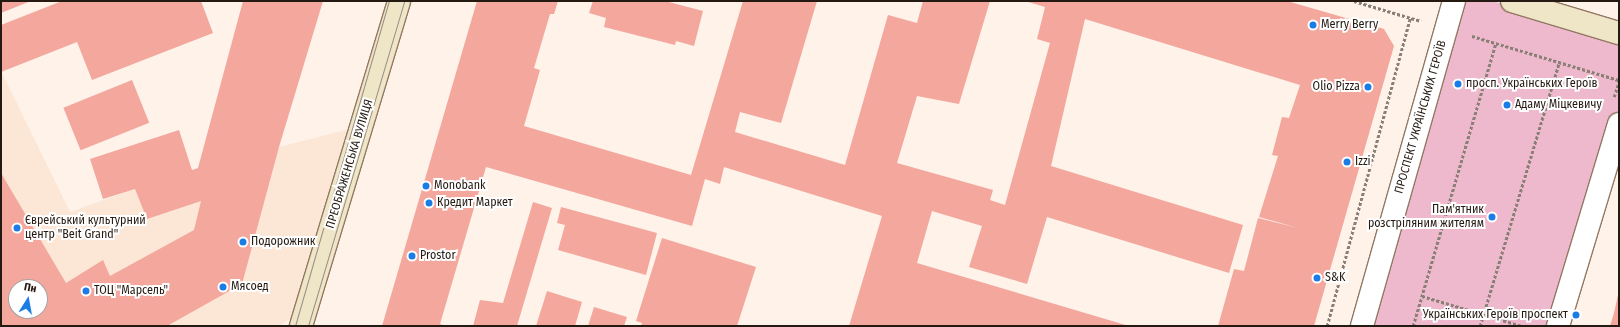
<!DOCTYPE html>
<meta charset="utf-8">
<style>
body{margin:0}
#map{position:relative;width:1620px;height:327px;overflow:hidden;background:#fef2e9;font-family:"Fira Sans Condensed",sans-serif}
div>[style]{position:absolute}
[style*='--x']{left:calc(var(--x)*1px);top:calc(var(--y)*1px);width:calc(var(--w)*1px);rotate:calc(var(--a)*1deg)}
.built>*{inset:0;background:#fce6d5}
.green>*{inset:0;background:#eeb9cd}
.building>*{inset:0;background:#f3a79d;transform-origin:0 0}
.path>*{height:2.5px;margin-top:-1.25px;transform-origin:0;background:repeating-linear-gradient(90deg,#8a7f77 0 3px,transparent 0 5px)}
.roads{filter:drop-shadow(1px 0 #927863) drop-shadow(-1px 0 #927863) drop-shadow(0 1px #927863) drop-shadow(0 -1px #927863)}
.street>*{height:22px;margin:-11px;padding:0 11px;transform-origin:11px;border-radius:11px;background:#fff}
.secondary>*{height:22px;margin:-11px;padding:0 11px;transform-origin:11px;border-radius:11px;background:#efe6c7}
.tram>*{height:1px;margin:-0.5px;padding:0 0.5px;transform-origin:0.5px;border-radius:0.5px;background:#9a8e86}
.dots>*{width:11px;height:11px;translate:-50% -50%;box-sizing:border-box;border:2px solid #fff;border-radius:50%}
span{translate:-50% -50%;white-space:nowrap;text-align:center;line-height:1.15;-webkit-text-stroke:4px #fff;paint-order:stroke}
.poi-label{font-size:12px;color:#241a12}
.left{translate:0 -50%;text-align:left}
.right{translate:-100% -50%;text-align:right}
.street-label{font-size:12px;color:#241a12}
.frame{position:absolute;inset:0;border:2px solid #241a12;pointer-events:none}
.north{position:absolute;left:8px;top:279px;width:40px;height:40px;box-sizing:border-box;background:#fff;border:1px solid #a7a3a0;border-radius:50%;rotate:11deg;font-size:11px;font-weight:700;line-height:16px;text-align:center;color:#241a12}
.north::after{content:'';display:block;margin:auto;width:14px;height:18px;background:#1a7de5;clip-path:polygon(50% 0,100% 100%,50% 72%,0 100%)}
</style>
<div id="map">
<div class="built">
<i style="clip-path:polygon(evenodd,1px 71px,70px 212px,135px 189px,279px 147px,354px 128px,299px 313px,279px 326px,1px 326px,1px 71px,16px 287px,40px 287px,40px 311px,16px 311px,16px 287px)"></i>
</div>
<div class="green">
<i style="clip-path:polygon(1461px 1px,1492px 1px,1619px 37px,1619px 115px,1557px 326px,1371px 326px)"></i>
</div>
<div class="building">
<i style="clip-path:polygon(1px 1px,31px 1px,1px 13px)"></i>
<i style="clip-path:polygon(62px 1px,201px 1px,213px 33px,92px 80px,77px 42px,1px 72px,1px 25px)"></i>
<i style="clip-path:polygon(evenodd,243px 1px,323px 1px,279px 147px,242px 284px,167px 326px,1px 326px,1px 173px,66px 283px,103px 260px,110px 276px,194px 230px,201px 201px,147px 219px,135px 189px,103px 199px,90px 159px,179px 130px,192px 170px,198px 168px,243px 1px,16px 287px,40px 287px,40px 311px,16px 311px,16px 287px)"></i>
<i style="clip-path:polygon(477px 1px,558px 1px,554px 14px,550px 14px,534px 68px,540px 70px,524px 126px,691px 175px,743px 1px,817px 1px,781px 123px,740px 112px,735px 132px,845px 165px,888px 15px,917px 23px,923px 1px,990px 1px,959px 104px,917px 96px,897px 163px,993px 190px,990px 200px,1005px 205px,1050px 43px,1037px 39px,1045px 7px,1025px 1px,1287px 1px,1384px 29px,1394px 46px,1314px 326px,1218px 326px,1234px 269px,1244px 271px,1258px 218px,1298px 228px,1259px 217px,1278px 156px,1272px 155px,1282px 117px,1289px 118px,1300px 85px,1085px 19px,1051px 166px,1243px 225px,1229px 273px,1047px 217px,1027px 284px,969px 267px,982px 226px,932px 211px,917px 263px,1129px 326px,849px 326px,882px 216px,724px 167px,720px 184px,705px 179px,692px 226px,486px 167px,440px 324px,446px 326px,382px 326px)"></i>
<i style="clip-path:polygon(593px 1px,665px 1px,703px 11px,694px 46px,676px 41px,675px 45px,604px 27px,606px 18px,589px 13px)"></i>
<i style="left:132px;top:80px;width:46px;height:74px;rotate:68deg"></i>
<i style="clip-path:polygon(533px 202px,552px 208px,517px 326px,473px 326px,480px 300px,503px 303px)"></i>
<i style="clip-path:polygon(561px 207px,657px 233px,646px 275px,558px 250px,565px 225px,557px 223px)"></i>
<i style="clip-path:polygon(662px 238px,756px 267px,737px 326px,641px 326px,642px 323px,636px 321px)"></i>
<i style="clip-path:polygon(547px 291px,582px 302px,575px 326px,536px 326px)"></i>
<i style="clip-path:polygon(1618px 295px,1619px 326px,1610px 326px,1614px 313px)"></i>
<i style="clip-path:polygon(594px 307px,627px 317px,624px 326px,588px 326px)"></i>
</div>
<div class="path">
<i style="--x:1354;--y:1;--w:70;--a:16.6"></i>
<i style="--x:1472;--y:36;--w:153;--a:16.7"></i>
<i style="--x:1614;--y:97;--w:16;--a:-72"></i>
<i style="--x:1422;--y:296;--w:104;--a:16.7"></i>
<i style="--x:1327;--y:326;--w:319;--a:-74.9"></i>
<i style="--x:1413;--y:326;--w:295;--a:-73.7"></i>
<i style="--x:1480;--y:326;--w:276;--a:-73.3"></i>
</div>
<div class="roads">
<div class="street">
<i style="--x:1362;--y:326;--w:338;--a:-74.2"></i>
<i style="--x:1558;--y:326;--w:211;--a:-73.2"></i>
</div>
<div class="secondary">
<i style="--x:1512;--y:1;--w:112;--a:16.7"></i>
<i style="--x:301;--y:326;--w:339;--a:-73.2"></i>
</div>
</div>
<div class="tram">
<i style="--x:295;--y:326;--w:338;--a:-73.9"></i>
<i style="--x:308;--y:326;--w:339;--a:-73.5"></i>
</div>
<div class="dots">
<i style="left:1313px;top:25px;background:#1a7de5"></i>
<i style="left:1458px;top:84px;background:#1a7de5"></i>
<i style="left:1368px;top:87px;background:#1a7de5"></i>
<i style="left:1507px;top:105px;background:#1a7de5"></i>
<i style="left:1347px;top:162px;background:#1a7de5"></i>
<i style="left:426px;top:186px;background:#1a7de5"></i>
<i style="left:429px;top:203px;background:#1a7de5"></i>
<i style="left:1492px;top:217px;background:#1a7de5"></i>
<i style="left:17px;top:228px;background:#1a7de5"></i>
<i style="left:243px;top:242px;background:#1a7de5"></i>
<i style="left:412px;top:256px;background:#1a7de5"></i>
<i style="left:1317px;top:278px;background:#1a7de5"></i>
<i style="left:223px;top:287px;background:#1a7de5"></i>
<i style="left:86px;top:291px;background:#1a7de5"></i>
<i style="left:1576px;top:315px;background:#1a7de5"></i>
</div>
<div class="poi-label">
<span class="left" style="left:1321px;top:25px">Merry Berry</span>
<span class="left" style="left:1466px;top:84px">просп. Українських Героїв</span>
<span class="right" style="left:1360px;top:87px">Olio Pizza</span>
<span class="left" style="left:1515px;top:105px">Адаму Міцкевичу</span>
<span class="left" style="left:1355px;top:162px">Izzi</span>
<span class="left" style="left:434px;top:186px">Monobank</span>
<span class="left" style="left:437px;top:203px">Кредит Маркет</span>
<span class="right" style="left:1484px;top:217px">Пам'ятник<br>розстріляним жителям</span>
<span class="left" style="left:25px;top:228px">Єврейський культурний<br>центр "Beit Grand"</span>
<span class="left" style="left:251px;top:242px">Подорожник</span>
<span class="left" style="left:420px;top:256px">Prostor</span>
<span class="left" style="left:1325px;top:278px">S&amp;K</span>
<span class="left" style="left:231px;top:287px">Мясоед</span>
<span class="left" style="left:94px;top:291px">ТОЦ "Марсель"</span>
<span class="right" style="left:1568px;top:315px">Українських Героїв проспект</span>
</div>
<div class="street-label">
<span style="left:1421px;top:117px;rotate:-74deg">ПРОСПЕКТ УКРАЇНСЬКИХ ГЕРОЇВ</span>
<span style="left:350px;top:164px;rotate:-73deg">ПРЕОБРАЖЕНСЬКА ВУЛИЦЯ</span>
</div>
<div class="frame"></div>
<div class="north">Пн</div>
</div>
